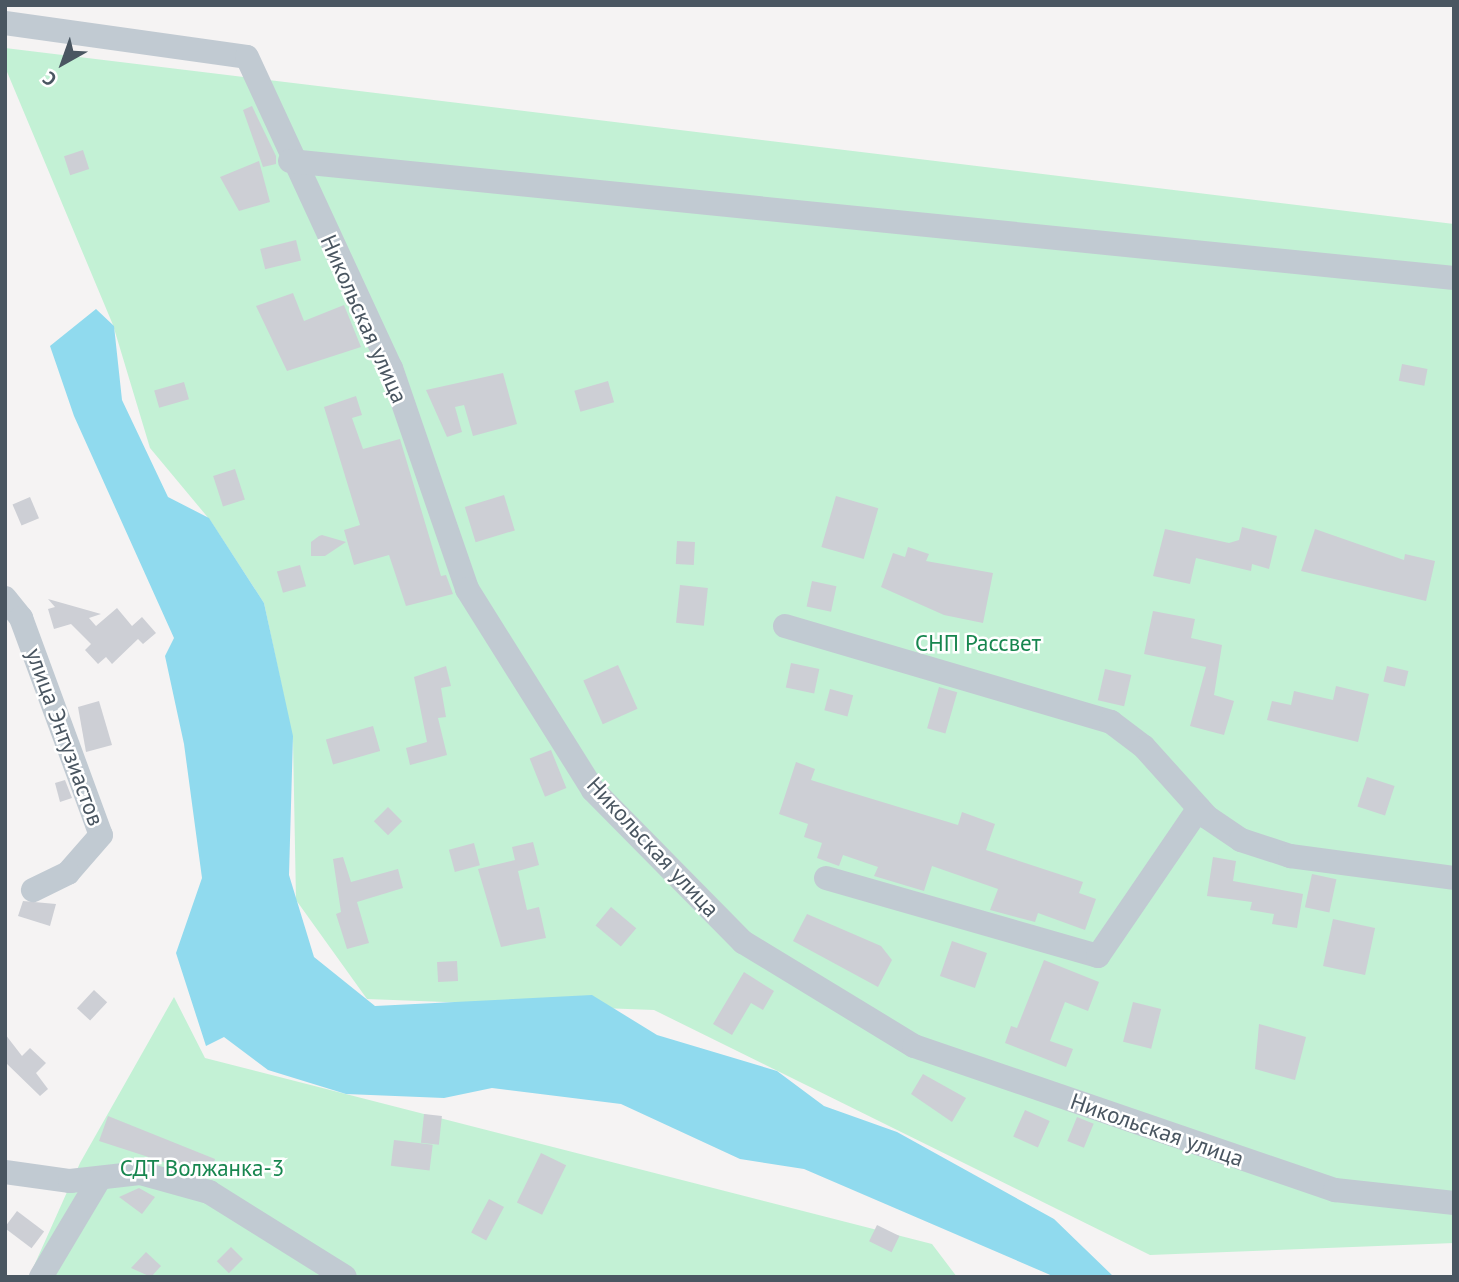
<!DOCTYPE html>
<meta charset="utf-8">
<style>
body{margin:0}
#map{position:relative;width:1459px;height:1282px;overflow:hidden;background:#f5f3f3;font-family:"PT Sans",sans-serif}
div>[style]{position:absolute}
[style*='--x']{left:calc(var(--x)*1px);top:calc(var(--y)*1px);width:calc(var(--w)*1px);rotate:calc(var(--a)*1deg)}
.green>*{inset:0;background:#c3f1d5}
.water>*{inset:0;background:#90daee}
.building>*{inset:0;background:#cdcfd5;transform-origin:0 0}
.minor>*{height:24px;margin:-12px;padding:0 12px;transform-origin:12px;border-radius:12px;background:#c1cad2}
span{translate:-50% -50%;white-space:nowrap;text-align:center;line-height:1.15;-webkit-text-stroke:5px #fff;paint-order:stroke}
.street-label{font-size:23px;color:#4a5661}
.park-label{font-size:23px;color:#17864f}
.frame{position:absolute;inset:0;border:7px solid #4a5661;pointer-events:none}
.north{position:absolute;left:28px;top:28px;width:70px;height:70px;-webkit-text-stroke:5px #fff;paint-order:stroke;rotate:220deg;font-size:19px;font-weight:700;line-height:28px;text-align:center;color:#4a5661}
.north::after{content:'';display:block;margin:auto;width:24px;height:32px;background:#4a5661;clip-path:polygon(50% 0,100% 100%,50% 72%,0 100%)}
</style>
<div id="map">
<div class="green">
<i style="clip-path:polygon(5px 48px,1454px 224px,1454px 1243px,1150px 1255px,654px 1010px,367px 999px,296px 900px,293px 740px,264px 603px,210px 520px,150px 448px,113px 325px,5px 67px)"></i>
<i style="clip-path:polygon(174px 997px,205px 1058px,932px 1244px,957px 1277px,29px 1277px,80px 1163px)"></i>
</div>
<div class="water">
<i style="clip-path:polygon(96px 309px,114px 326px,122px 400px,168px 497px,209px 518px,264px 603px,293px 736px,289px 875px,314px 957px,375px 1006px,592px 995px,657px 1035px,777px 1071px,824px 1106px,897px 1132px,1054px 1219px,1114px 1277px,1055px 1277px,804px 1169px,740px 1159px,621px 1104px,492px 1088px,444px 1098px,346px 1094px,268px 1070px,224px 1037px,206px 1046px,176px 953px,202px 878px,184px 744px,165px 656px,174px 638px,74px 416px,50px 346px)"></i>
</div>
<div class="building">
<i style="clip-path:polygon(252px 106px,276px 156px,276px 164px,263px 167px,243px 110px)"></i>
<i style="left:83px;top:150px;width:20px;height:20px;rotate:72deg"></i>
<i style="clip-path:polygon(259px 161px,270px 202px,239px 211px,220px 177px)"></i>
<i style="left:296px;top:240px;width:21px;height:37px;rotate:76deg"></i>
<i style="clip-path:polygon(293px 293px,304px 321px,344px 305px,361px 347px,287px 371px,256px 306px)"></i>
<i style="left:1402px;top:364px;width:26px;height:17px;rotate:11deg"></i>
<i style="clip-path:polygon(503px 373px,517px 424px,473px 436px,464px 405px,455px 407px,462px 432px,447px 437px,426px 390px)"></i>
<i style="left:608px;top:381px;width:22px;height:35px;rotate:74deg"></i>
<i style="left:184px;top:382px;width:18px;height:31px;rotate:74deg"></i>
<i style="clip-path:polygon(356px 396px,362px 415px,352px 418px,363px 449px,400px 439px,441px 576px,446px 575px,453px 594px,406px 606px,389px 555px,354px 565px,344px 530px,360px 525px,324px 407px)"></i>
<i style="left:235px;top:469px;width:32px;height:23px;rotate:72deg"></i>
<i style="left:504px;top:495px;width:37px;height:41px;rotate:73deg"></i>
<i style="left:836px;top:496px;width:44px;height:53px;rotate:16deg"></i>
<i style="left:30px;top:497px;width:23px;height:19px;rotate:67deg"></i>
<i style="clip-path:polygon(1242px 527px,1277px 536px,1269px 569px,1252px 564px,1251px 571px,1196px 558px,1190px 584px,1153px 576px,1165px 529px,1229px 543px,1239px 540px)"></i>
<i style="clip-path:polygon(1315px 529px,1404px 560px,1405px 554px,1435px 561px,1426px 601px,1301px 571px)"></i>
<i style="clip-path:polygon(319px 536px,322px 535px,346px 542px,325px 556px,311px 556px,311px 542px)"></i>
<i style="left:677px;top:541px;width:18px;height:23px;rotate:3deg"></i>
<i style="clip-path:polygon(908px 547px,929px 554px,926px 561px,993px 573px,983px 623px,944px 615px,881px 587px,893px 553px,905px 557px)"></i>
<i style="left:300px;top:565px;width:22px;height:24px;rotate:74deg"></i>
<i style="left:812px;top:581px;width:25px;height:26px;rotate:12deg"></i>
<i style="left:680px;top:585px;width:28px;height:38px;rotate:6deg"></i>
<i style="clip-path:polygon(48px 599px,101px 614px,89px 618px,96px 626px,117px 608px,132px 626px,142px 617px,156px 633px,143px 644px,138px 639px,112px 664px,106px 657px,98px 664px,85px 650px,91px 644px,71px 624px,54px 629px,48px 609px,55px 607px)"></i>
<i style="clip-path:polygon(1153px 611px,1195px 619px,1191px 638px,1222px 645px,1214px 695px,1234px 701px,1224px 735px,1190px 726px,1206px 667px,1144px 654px)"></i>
<i style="left:791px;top:663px;width:29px;height:25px;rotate:12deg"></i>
<i style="left:618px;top:665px;width:48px;height:38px;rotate:66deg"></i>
<i style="clip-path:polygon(446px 666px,451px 686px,441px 688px,446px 717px,438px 718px,447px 755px,410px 765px,406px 748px,427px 742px,414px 677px)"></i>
<i style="left:1387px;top:666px;width:22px;height:16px;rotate:13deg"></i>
<i style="left:1105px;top:669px;width:27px;height:32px;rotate:13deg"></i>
<i style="clip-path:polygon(1336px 686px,1369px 694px,1358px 742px,1267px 720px,1272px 701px,1291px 705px,1294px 691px,1333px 700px)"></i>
<i style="left:939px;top:687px;width:19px;height:43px;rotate:16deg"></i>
<i style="left:830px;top:689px;width:24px;height:22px;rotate:15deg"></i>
<i style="clip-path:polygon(99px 701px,112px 745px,86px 752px,78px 707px)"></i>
<i style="left:373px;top:726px;width:26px;height:49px;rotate:74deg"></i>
<i style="left:551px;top:750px;width:41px;height:23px;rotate:68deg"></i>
<i style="clip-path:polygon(796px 762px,815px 769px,811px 780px,846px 791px,958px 825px,962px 812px,995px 824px,986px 850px,1083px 882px,1079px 893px,1096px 899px,1085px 930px,1038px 913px,1035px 922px,990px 910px,998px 889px,932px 866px,924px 891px,874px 876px,878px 867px,843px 855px,839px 866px,817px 858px,822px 843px,804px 837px,808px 824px,779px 814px)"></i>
<i style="left:1367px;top:777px;width:29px;height:31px;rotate:18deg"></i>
<i style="clip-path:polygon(65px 780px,72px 798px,60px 802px,55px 783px)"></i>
<i style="left:388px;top:807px;width:20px;height:20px;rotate:45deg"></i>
<i style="clip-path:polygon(533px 842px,539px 865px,518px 871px,527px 910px,539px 907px,546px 938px,501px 947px,478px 869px,515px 860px,512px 847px)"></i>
<i style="left:474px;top:843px;width:23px;height:26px;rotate:75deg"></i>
<i style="clip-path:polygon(343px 857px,351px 882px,398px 869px,403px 888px,357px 902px,369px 943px,347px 949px,336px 914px,341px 912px,333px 859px)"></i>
<i style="clip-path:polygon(1213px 857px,1236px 861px,1233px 881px,1303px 894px,1297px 928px,1272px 924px,1274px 914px,1250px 910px,1252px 902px,1207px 896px)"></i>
<i style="left:1312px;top:874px;width:25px;height:34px;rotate:12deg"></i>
<i style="clip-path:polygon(23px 901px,56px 904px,50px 926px,18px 916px)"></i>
<i style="left:611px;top:907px;width:33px;height:24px;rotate:40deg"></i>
<i style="clip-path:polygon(807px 914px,881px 946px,892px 960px,878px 987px,793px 941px)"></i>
<i style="left:1333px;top:919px;width:43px;height:48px;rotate:12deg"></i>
<i style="left:952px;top:941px;width:37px;height:37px;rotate:19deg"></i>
<i style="clip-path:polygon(1044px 960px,1099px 982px,1088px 1011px,1065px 1002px,1050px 1041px,1073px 1049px,1066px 1067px,1005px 1043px,1011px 1026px,1017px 1028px)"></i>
<i style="left:457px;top:961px;width:20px;height:20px;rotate:87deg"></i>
<i style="clip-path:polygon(744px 972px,774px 991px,763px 1010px,751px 1003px,732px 1035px,713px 1024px)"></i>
<i style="left:94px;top:990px;width:18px;height:25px;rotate:43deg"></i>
<i style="left:1133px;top:1002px;width:29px;height:41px;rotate:14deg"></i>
<i style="clip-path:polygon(1259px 1024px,1306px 1037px,1295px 1080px,1255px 1069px)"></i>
<i style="clip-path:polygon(5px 1034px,22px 1056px,30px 1048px,46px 1063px,36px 1073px,48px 1089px,40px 1096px,5px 1062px)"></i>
<i style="clip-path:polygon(923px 1074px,966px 1098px,952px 1122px,911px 1094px)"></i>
<i style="left:1025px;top:1110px;width:27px;height:29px;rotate:24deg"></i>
<i style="left:424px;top:1114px;width:18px;height:29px;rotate:6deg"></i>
<i style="clip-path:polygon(108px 1116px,215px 1159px,210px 1177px,99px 1141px)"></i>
<i style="left:1077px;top:1117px;width:18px;height:26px;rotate:22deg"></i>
<i style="left:394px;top:1140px;width:39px;height:26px;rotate:7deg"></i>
<i style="left:541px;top:1153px;width:28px;height:55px;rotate:26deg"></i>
<i style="clip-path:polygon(139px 1188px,155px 1197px,142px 1214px,119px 1197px)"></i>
<i style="left:489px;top:1199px;width:17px;height:38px;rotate:28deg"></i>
<i style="left:17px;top:1211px;width:34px;height:21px;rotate:37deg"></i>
<i style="left:877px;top:1225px;width:25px;height:18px;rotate:26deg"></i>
<i style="left:231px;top:1247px;width:17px;height:20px;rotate:45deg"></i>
<i style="clip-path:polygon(146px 1252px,161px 1266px,151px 1277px,131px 1268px)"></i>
</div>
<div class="minor">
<i style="--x:5;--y:23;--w:244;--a:8"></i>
<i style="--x:247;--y:57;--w:343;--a:65.2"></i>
<i style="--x:391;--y:368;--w:234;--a:71"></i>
<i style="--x:467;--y:589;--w:237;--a:57.9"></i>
<i style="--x:593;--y:790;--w:214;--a:45.4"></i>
<i style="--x:743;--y:942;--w:200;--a:31.3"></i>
<i style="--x:914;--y:1046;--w:445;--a:18.9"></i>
<i style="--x:1335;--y:1190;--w:120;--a:6.2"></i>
<i style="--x:290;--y:161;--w:1170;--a:5.74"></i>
<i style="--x:5;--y:598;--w:26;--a:51"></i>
<i style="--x:21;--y:618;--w:231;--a:69.8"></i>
<i style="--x:101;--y:835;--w:50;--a:131"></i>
<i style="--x:68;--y:873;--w:39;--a:154"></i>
<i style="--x:785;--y:626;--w:340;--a:16.4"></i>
<i style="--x:1111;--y:722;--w:41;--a:37.1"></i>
<i style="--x:1144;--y:747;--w:94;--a:48"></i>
<i style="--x:1207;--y:817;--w:41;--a:34.1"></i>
<i style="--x:1241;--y:840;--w:52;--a:18.1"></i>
<i style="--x:1290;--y:856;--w:165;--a:7.6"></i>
<i style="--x:826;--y:878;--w:283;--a:16"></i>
<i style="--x:1098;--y:956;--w:179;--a:-55.7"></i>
<i style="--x:5;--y:1172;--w:66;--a:7.9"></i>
<i style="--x:70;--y:1181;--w:70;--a:-6.5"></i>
<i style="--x:140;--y:1173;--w:72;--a:15.4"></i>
<i style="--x:209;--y:1192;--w:160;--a:32"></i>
<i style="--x:41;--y:1277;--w:115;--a:-59.2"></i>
</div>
<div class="street-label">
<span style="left:364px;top:319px;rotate:66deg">Никольская улица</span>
<span style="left:65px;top:737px;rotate:70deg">улица Энтузиастов</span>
<span style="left:653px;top:847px;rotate:47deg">Никольская улица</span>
<span style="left:1157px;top:1130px;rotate:19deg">Никольская улица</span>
</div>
<div class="park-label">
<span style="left:978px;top:643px">СНП Рассвет</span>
<span style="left:202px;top:1168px">СДТ Волжанка-3</span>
</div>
<div class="frame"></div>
<div class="north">С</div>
</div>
